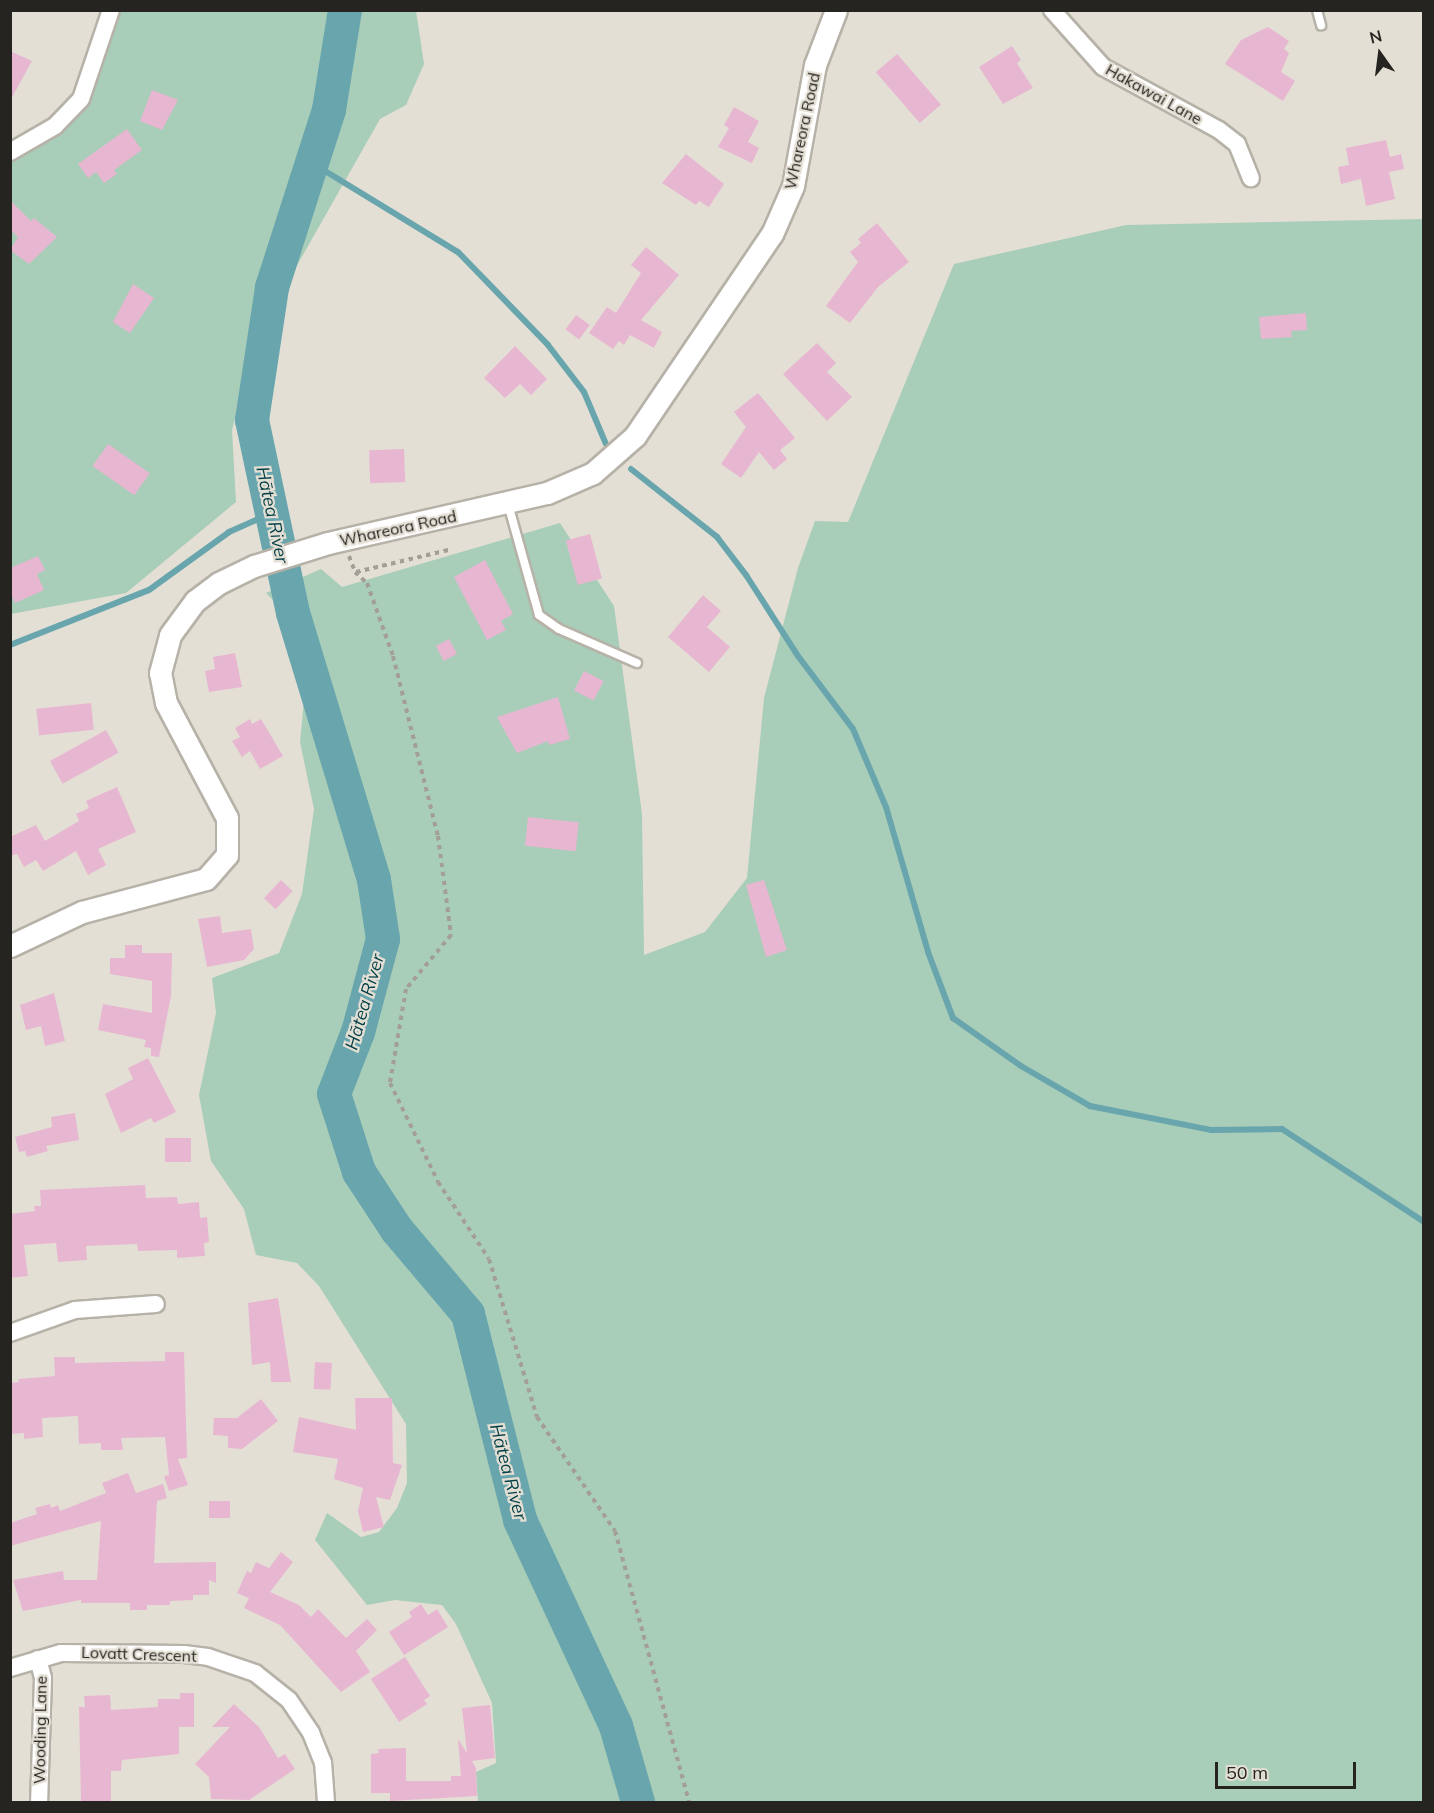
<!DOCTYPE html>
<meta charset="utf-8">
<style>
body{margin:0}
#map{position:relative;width:1434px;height:1813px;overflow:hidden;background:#e4dfd5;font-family:Mulish,sans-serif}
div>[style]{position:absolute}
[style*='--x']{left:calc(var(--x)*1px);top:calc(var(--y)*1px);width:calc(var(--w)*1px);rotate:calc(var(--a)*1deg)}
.green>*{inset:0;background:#a8cdb8}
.stream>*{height:6px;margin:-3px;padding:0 3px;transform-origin:3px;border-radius:3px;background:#68a5ad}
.river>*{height:34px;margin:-17px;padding:0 17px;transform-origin:17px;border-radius:17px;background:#68a5ad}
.building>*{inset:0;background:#e7b7d1;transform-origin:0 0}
.path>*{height:4px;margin-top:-2px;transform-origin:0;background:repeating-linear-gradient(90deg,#a39f97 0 4.5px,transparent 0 9px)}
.roads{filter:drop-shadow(2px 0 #b6b2a8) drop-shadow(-2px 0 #b6b2a8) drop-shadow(0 2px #b6b2a8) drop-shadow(0 -2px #b6b2a8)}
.service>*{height:8px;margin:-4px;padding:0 4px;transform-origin:4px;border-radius:4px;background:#fff}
.minor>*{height:16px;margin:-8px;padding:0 8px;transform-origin:8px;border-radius:8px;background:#fff}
.tertiary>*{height:21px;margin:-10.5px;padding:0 10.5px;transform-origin:10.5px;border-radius:10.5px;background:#fff}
span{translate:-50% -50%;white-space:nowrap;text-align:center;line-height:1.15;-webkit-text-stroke:4.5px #e4dfd5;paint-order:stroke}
.street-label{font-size:16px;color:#252420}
.water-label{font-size:18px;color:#023f46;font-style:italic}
.frame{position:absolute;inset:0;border:12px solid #252420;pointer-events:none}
.north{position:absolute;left:1350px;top:24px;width:60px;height:60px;-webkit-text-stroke:4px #e4dfd5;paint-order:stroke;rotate:346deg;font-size:16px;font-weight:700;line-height:24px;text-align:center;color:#252420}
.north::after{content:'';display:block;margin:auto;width:21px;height:27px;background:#252420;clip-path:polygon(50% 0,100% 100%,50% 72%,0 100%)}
.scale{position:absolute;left:1215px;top:1762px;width:141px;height:27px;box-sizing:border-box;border:3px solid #252420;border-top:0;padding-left:8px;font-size:18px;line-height:21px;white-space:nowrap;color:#252420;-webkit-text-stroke:4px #e4dfd5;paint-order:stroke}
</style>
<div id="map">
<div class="green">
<i style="clip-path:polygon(116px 11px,416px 11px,424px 64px,406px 105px,380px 119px,257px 336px,232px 430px,236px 502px,126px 593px,11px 614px,11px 143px,78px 98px)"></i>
<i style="clip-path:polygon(1423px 219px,1423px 1802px,478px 1802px,476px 1772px,496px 1763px,492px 1703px,456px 1624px,442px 1605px,395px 1600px,367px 1605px,315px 1540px,327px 1513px,361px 1537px,379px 1532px,397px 1508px,407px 1483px,406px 1424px,319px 1286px,297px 1263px,256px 1255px,244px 1209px,211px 1161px,199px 1095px,216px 1013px,212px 978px,279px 953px,302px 894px,314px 809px,300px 742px,304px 700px,276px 603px,266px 593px,321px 569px,342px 587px,560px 523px,614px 606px,642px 814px,644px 955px,705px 932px,747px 878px,764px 698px,798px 568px,815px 521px,848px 522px,954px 264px,1126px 225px)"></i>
</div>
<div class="stream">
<i style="--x:312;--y:163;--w:171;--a:31.4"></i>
<i style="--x:458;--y:252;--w:129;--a:45.9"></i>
<i style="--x:548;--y:345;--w:59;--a:52.5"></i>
<i style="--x:584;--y:392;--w:56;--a:67.1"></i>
<i style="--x:631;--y:469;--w:110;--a:38.3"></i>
<i style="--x:717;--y:537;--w:48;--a:52.7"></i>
<i style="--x:746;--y:575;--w:96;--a:57.3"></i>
<i style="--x:798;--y:656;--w:91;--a:53"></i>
<i style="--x:853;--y:729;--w:85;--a:67.1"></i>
<i style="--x:886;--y:807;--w:151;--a:73.8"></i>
<i style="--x:928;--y:952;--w:71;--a:69.3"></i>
<i style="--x:953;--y:1018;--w:83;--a:35.2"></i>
<i style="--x:1021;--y:1066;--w:80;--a:30.1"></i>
<i style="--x:1090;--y:1106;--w:123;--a:11.2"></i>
<i style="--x:1211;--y:1130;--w:71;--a:-0.8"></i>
<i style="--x:1282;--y:1129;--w:170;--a:33.2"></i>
<i style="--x:10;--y:645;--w:149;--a:-21.6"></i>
<i style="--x:149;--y:590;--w:99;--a:-35.9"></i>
<i style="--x:229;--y:532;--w:47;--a:-23.8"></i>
</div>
<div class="river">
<i style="--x:345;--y:10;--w:101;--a:99.1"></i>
<i style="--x:329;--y:110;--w:187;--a:107.8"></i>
<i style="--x:272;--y:288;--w:134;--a:98.6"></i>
<i style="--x:252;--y:420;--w:197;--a:78"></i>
<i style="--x:293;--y:613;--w:279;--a:73.1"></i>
<i style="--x:374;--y:880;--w:60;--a:81.3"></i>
<i style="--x:383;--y:939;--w:96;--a:105"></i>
<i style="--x:358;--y:1032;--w:66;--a:111.2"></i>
<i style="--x:334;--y:1094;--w:82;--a:72.2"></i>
<i style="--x:359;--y:1172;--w:69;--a:56.8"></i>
<i style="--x:397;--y:1230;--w:110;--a:49.8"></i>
<i style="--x:468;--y:1314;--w:212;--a:75.8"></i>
<i style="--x:520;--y:1520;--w:227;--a:65"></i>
<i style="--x:616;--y:1726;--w:79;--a:73.9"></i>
</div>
<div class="building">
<i style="clip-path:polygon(1268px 27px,1289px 41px,1284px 49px,1289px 53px,1281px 72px,1295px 81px,1283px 101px,1225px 64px,1241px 40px)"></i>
<i style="clip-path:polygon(1012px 46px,1021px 60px,1017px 63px,1033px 88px,1003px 104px,979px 67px)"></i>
<i style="clip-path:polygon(10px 51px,32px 61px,10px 101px)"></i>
<i style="left:897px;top:54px;width:67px;height:28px;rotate:49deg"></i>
<i style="clip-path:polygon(152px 90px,178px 100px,162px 130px,140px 121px)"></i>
<i style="clip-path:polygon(734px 107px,759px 121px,748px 142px,759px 148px,752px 163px,718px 147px,729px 128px,724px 125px)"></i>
<i style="clip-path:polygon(127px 129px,142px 150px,114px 170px,117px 174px,104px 183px,96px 172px,88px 178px,78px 164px)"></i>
<i style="clip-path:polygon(1386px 140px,1390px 157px,1401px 154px,1404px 169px,1389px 172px,1395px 199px,1366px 206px,1361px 179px,1341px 184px,1338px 167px,1349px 165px,1346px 148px)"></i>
<i style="clip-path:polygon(686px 154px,724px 184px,709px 207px,699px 201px,696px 205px,662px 183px)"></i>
<i style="clip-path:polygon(10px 200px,31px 221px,34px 218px,57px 237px,29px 264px,10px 250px,18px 237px,10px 229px)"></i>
<i style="clip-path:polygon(877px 223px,909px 262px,878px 287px,850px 323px,826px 306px,858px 262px,850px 252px,861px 243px,858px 239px)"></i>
<i style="clip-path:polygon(646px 247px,679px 275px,641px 320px,662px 332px,654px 348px,630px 335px,624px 345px,619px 341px,613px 349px,589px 333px,607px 307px,616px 313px,641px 273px,631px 265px)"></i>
<i style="clip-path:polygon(133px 284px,154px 298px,130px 333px,113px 322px)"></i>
<i style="clip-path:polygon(1306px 313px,1307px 330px,1291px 331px,1292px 337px,1261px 339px,1259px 317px)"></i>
<i style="left:576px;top:315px;width:17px;height:18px;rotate:36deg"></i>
<i style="clip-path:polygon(817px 343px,836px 363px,827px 372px,852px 397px,827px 421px,783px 374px)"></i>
<i style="clip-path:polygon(515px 346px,547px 379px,531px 395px,520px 384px,505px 398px,484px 378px)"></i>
<i style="clip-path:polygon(758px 393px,795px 438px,780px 450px,787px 459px,774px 470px,759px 452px,741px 478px,721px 464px,746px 427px,734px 412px)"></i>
<i style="left:108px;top:444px;width:51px;height:27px;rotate:35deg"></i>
<i style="left:404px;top:449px;width:33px;height:35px;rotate:88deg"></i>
<i style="left:590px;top:534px;width:46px;height:25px;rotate:75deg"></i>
<i style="clip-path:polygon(38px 556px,45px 570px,37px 574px,44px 590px,15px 603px,10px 592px,10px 568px)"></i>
<i style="clip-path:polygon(485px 560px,513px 614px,501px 621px,506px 630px,487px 640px,454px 577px)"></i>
<i style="clip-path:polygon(703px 595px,721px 611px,707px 627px,730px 647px,709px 672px,668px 637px)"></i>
<i style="left:449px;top:639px;width:17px;height:15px;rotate:62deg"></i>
<i style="clip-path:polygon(235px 653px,242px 687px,209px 692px,205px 671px,215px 669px,213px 657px)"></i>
<i style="left:584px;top:671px;width:22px;height:22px;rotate:27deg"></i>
<i style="clip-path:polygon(558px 697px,570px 739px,549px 745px,548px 741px,517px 753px,497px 717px)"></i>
<i style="left:91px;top:703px;width:27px;height:55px;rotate:84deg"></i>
<i style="clip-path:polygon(250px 719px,252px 724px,261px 719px,283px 756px,260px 769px,250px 751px,242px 757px,232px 741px,240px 737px,235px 728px)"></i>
<i style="left:106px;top:730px;width:26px;height:64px;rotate:61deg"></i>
<i style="clip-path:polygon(117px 787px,136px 832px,98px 849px,106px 865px,88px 875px,76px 851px,43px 871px,36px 860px,24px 867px,17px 854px,10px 856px,10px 837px,36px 825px,45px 841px,79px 821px,76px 814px,89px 808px,86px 801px)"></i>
<i style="left:528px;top:817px;width:51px;height:29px;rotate:6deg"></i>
<i style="left:281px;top:880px;width:16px;height:25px;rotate:43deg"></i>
<i style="clip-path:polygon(764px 880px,787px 950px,766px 957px,746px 885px)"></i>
<i style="clip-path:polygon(220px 916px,222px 933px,251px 929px,254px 949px,244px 960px,207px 967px,198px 919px)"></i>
<i style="clip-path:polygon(125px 945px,142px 945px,142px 953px,172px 953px,171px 996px,159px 1057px,151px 1056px,151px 1048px,144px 1047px,146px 1040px,98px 1030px,103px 1004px,152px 1013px,152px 981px,110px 974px,110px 958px,125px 958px)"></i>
<i style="clip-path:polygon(54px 993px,65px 1041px,45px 1046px,41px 1026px,26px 1030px,20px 1005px)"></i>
<i style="clip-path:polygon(148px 1058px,176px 1112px,154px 1123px,151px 1118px,121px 1133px,105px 1094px,133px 1079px,128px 1068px)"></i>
<i style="clip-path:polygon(75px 1113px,79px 1140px,46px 1146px,48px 1151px,27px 1157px,25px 1151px,19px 1152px,15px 1137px,52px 1127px,51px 1117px)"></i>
<i style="left:191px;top:1138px;width:24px;height:26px;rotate:90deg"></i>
<i style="clip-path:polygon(145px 1185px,146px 1198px,177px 1197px,178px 1204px,199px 1202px,200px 1218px,207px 1217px,209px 1242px,204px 1243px,205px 1256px,177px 1258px,177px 1250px,138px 1251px,137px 1244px,86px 1246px,87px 1260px,58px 1262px,56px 1243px,24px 1245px,28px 1276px,10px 1278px,10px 1214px,35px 1211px,34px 1206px,41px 1206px,40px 1190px)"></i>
<i style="clip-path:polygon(278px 1298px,291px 1382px,271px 1382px,270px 1362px,252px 1365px,248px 1303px)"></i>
<i style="clip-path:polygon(165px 1352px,184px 1352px,187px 1458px,178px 1459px,188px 1485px,169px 1491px,164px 1476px,169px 1475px,165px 1437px,121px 1438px,123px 1450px,101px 1450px,101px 1443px,79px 1444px,78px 1416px,42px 1418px,43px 1437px,24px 1439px,24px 1433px,10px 1434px,10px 1383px,19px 1382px,18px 1379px,55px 1376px,54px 1357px,75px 1357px,75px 1363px,165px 1361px)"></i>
<i style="left:315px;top:1362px;width:17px;height:27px;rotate:3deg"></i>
<i style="clip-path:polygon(355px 1398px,392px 1398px,393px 1463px,402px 1465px,390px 1500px,376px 1497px,384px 1527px,363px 1532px,358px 1511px,363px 1488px,334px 1479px,338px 1459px,293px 1452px,299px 1417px,356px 1430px)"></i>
<i style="clip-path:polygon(261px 1399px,278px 1421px,242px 1449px,228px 1448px,228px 1436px,213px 1435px,214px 1418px,237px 1418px)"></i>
<i style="clip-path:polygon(128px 1473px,136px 1493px,163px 1484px,167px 1498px,157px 1501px,154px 1563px,216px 1562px,216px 1583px,209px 1580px,209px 1595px,193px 1595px,193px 1600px,170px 1601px,170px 1605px,147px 1605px,147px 1610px,130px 1610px,130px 1603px,81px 1603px,81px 1600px,23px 1611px,13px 1580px,63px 1571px,64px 1580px,97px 1580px,101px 1521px,10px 1546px,10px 1523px,37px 1514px,35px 1508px,50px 1504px,51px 1508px,58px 1505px,60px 1511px,106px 1493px,102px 1483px)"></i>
<i style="left:209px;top:1501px;width:21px;height:17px"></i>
<i style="clip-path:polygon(281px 1552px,293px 1562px,270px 1592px,299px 1605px,311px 1617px,318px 1609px,346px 1638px,367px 1619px,377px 1630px,356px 1651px,370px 1672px,341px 1692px,280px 1625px,244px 1608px,249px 1598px,237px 1593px,247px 1571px,251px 1573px,256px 1562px,269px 1568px)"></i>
<i style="clip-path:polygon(421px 1604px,428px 1615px,437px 1609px,448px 1627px,404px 1655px,389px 1632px,412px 1617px,409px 1612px)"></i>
<i style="clip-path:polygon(405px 1657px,430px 1696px,424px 1700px,427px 1704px,399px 1722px,371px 1679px)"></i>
<i style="clip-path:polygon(180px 1693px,194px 1693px,194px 1727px,179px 1727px,179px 1754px,122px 1760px,121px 1771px,111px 1771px,111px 1803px,81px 1803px,79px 1707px,85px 1707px,84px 1696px,110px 1695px,111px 1710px,158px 1707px,158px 1699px,180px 1699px)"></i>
<i style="clip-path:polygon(234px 1704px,259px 1727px,278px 1758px,285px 1754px,295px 1769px,249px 1800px,211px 1799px,209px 1777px,195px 1764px,230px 1727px,212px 1727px)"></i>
<i style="clip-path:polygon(490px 1705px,495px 1758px,472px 1761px,476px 1768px,477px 1796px,390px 1801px,390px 1793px,371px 1793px,371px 1754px,379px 1753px,378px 1749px,406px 1748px,406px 1781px,451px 1781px,451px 1776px,461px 1776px,458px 1739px,467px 1753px,462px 1708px)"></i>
</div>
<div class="path">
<i style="--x:349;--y:556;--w:17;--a:69"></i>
<i style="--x:355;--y:572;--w:16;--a:43"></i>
<i style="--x:367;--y:583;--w:77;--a:70.4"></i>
<i style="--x:393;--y:656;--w:186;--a:76"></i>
<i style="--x:438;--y:836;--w:100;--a:82.5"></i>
<i style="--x:451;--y:935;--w:70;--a:129.8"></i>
<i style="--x:406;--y:989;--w:95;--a:99.7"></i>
<i style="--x:390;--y:1083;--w:110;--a:64.1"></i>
<i style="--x:438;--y:1182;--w:92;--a:56.5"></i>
<i style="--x:489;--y:1259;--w:165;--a:73.1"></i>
<i style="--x:537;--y:1417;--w:138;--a:55.6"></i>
<i style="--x:615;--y:1531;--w:281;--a:74.7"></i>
<i style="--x:356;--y:572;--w:95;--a:-13.4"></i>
</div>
<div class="roads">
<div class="service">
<i style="--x:1317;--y:10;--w:16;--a:75"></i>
<i style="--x:508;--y:504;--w:115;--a:74.4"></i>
<i style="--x:539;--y:615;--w:24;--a:35"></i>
<i style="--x:559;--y:629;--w:85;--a:23.6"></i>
</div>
<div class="minor">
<i style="--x:1052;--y:10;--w:76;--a:48.2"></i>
<i style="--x:1103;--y:67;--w:132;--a:28.5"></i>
<i style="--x:1219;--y:130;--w:23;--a:38"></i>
<i style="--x:1237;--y:144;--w:37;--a:68"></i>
<i style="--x:10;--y:152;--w:52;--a:-30"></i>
<i style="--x:55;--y:126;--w:37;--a:-46"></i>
<i style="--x:81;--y:99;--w:94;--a:-71.4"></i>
<i style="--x:10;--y:1333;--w:69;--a:-19.5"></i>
<i style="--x:75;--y:1310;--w:81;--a:-4.2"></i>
<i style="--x:38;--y:1659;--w:20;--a:75"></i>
<i style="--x:43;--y:1678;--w:124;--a:91.8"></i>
<i style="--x:10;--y:1668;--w:53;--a:-16.4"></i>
<i style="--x:61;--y:1653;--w:123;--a:0.5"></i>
<i style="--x:184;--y:1654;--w:24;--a:7"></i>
<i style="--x:208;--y:1657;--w:50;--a:18.8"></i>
<i style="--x:255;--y:1673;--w:43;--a:38.5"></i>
<i style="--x:289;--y:1700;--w:40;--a:56"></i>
<i style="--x:311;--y:1733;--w:31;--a:68"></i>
<i style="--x:323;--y:1762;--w:40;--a:85.7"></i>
</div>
<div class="tertiary">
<i style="--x:10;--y:946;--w:80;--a:-25.3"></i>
<i style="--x:82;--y:912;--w:128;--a:-14.9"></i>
<i style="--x:206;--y:879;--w:32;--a:-49"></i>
<i style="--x:227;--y:855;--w:37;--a:-90"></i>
<i style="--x:227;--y:818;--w:130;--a:-117.9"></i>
<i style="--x:166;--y:703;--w:31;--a:-101"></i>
<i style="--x:160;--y:673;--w:39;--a:-75"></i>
<i style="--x:170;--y:635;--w:42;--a:-53.7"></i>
<i style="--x:195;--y:601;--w:30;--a:-37"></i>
<i style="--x:219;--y:583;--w:39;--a:-26"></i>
<i style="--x:254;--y:566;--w:77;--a:-17.3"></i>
<i style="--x:328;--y:543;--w:225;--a:-12.9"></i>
<i style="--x:547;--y:493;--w:50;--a:-23.5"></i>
<i style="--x:593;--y:473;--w:56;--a:-41.4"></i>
<i style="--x:635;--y:436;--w:244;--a:-55.9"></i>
<i style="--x:772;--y:234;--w:52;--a:-66.4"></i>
<i style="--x:793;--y:186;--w:123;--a:-79.7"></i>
<i style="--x:815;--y:65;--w:59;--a:-69.1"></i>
</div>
</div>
<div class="street-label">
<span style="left:1154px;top:94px;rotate:29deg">Hakawai Lane</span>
<span style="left:802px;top:131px;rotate:-78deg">Whareora Road</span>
<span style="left:398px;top:528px;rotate:-12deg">Whareora Road</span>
<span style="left:139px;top:1654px;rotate:2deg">Lovatt Crescent</span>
<span style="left:40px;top:1730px;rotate:-89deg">Wooding Lane</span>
</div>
<div class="water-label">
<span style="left:272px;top:515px;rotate:78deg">Hātea River</span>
<span style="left:365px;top:1002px;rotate:-74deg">Hātea River</span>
<span style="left:508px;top:1472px;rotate:75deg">Hātea River</span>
</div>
<div class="frame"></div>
<div class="north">N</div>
<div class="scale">50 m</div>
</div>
